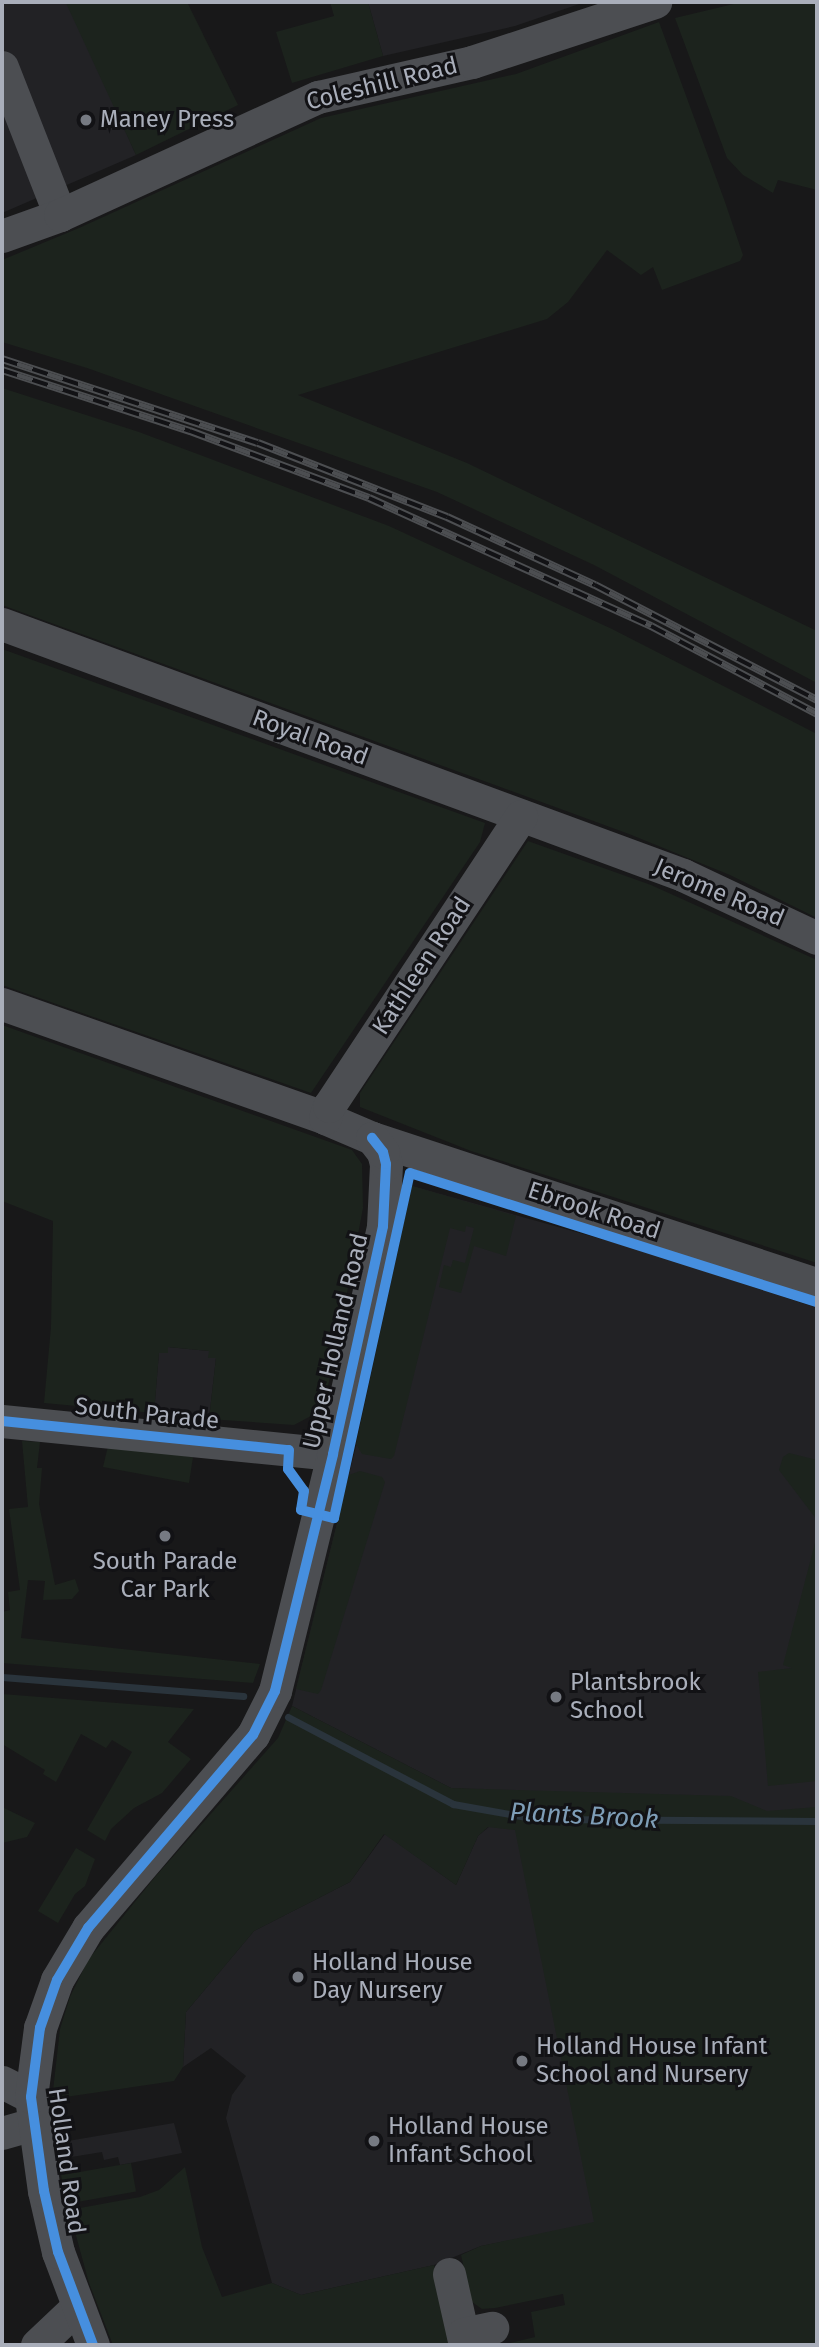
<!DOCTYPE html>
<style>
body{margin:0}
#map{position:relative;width:819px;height:2347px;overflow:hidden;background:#181819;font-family:"Fira Sans",sans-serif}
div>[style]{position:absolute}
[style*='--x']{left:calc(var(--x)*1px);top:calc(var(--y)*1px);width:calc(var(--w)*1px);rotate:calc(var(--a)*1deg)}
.built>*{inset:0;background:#222225}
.green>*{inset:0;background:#1c231d;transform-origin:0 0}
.stream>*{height:7px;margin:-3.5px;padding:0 3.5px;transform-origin:3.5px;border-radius:3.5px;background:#2a343c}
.minor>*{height:33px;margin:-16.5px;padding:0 16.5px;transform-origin:16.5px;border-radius:16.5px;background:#4c4e52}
.rail>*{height:8px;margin-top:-4px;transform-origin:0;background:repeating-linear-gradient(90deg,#121215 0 16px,#4c4e51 0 32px);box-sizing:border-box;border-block:2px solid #4c4e51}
.cycleway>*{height:10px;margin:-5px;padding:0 5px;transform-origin:5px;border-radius:5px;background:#468fdf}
.dots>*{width:19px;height:19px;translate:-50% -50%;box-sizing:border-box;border:4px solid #121215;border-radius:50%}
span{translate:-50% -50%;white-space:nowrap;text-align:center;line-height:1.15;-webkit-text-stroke:6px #121215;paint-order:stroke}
.street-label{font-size:24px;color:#a9aeba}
.poi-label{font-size:24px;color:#a9aeba}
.left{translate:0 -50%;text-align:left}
.water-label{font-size:26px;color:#7e9db7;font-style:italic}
.frame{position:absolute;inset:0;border:4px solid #a9aeba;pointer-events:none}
</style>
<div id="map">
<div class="built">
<i style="clip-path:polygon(2px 2px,68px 2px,136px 155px,2px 213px)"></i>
<i style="clip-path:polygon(368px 2px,585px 2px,515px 26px,383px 56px)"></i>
<i style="clip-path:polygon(412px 1186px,637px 1249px,817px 1308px,817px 2180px,481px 2246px,434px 2265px,301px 2295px,272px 2283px,226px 2118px,232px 2095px,246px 2076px,211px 2048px,183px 2067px,186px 2012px,254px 1931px,350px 1882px,385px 1834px,456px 1885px,478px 1836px,530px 1792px,451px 1788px,292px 1706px,358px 1438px)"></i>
<i style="clip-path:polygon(168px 1347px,209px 1351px,216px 1358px,209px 1419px,154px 1413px,159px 1352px)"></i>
<i style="clip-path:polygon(174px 2123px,182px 2153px,120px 2165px,118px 2157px,104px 2160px,102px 2152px,59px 2159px,56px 2143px)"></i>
</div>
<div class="green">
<i style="clip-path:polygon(187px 2px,238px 105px,136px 155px,66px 3px)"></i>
<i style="clip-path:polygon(330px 2px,368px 2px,383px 56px,292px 83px,276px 32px,334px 16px)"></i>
<i style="clip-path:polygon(742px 2px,817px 2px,817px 190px,778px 180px,773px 193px,743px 175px,727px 158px,675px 18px)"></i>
<i style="clip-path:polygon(659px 22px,725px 202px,743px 255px,740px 261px,662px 290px,653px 267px,641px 275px,607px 250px,568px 302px,547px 319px,298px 395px,467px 463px,817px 631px,817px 683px,594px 565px,437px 492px,87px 368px,2px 342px,2px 260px,79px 228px,321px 118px,516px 74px)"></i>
<i style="clip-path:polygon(2px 388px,139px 432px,389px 526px,612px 629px,817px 734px,817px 918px,730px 875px,629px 834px,2px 605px)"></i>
<i style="clip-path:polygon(2px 649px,485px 823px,480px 842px,311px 1093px,2px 985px)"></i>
<i style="clip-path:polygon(528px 841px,651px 885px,817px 960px,817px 1263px,471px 1151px,360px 1107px,360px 1093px)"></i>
<i style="clip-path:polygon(2px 1025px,352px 1150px,362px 1164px,363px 1208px,334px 1362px,324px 1401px,311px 1416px,294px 1425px,209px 1419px,216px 1358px,208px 1358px,209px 1351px,168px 1347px,168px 1353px,159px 1353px,154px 1413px,44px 1403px,51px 1327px,53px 1221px,2px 1201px)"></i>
<i style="clip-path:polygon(412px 1186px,516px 1216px,506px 1256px,474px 1246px,461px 1293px,439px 1287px,444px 1265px,451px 1267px,453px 1260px,465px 1263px,474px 1228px,466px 1226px,465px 1232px,450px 1228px,394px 1456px,391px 1459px,362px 1454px,356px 1444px)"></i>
<i style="clip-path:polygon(22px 1441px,40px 1442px,37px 1468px,42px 1468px,39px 1504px,55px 1585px,75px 1579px,79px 1591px,72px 1599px,43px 1600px,45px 1581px,28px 1580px,21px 1638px,260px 1664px,253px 1683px,2px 1663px,2px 1612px,10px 1610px,8px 1592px,20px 1590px,9px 1509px,28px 1507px)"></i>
<i style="clip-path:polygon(108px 1446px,193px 1457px,189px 1483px,103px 1467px)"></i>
<i style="clip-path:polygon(789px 1453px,817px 1460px,817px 1520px,779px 1470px,783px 1457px)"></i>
<i style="clip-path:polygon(360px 1471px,382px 1477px,385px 1482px,321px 1690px,318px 1694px,296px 1689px,349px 1475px)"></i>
<i style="clip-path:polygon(815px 1543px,817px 1544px,817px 1781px,768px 1786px,758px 1672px,792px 1668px,783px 1665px)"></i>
<i style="clip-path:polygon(2px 1694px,194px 1709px,168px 1742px,191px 1759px,162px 1793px,134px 1808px,111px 1829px,105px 1841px,87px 1830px,132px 1752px,112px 1740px,106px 1748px,81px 1734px,56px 1782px,43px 1774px,45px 1770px,2px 1744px)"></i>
<i style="clip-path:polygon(292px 1706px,451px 1788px,731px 1796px,767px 1811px,817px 1807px,817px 2345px,502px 2345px,535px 2337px,531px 2312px,565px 2305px,563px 2294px,495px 2308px,482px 2309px,472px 2302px,461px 2255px,481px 2246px,594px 2222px,515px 1830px,488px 1827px,478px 1836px,456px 1885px,384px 1834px,350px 1882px,254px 1931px,186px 2012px,183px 2067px,174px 2081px,52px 2099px,60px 2029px,70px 1997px,88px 1960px,155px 1877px,278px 1738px)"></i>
<i style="clip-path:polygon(2px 1807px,35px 1823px,27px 1837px,2px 1843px)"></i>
<i style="clip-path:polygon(76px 1848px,95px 1859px,85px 1886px,75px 1894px,58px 1923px,38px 1911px)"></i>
<i style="left:131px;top:2163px;width:29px;height:71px;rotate:80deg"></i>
<i style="clip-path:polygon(185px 2167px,202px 2247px,222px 2297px,272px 2283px,301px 2295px,434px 2265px,451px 2345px,113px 2345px,89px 2283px,69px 2210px,140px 2197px,159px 2190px)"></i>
</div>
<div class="stream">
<i style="--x:2;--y:1677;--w:242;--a:4.5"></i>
<i style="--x:288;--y:1717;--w:187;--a:27.8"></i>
<i style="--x:453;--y:1804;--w:86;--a:10"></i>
<i style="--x:538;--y:1819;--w:279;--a:0.4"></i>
</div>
<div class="minor">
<i style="--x:2;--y:67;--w:159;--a:68.6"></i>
<i style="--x:2;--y:236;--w:62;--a:-19.9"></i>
<i style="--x:60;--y:215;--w:284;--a:-24.6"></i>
<i style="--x:318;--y:97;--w:158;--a:-12.8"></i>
<i style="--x:472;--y:62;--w:193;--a:-18.2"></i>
<i style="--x:2;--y:624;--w:726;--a:20.23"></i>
<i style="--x:683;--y:875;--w:148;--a:25.2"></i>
<i style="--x:2;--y:1004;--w:343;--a:19.4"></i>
<i style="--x:325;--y:1118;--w:51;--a:23.1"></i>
<i style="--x:372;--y:1138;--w:468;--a:18.2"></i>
<i style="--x:325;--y:1118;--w:13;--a:-72"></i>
<i style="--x:329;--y:1106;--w:348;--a:-56.5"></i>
<i style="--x:2;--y:1421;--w:333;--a:5.7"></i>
<i style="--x:2;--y:2082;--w:33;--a:27"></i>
<i style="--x:2;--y:2133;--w:33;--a:-16"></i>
<i style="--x:449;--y:2274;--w:73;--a:77.3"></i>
<i style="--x:463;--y:2334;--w:30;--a:-12"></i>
<i style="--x:37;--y:2345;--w:55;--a:-43.5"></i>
<i style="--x:93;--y:2345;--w:99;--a:-110.6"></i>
<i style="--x:58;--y:2252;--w:63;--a:-102.9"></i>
<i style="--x:44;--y:2191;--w:95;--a:-97.9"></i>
<i style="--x:31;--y:2097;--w:70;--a:-82.6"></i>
<i style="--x:40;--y:2028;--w:51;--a:-70.5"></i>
<i style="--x:57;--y:1980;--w:61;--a:-59.2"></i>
<i style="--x:88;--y:1928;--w:254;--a:-49.5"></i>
<i style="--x:253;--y:1735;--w:49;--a:-63.4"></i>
<i style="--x:275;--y:1691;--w:244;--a:-76.2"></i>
<i style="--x:333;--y:1454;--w:233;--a:-77.6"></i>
<i style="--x:383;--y:1226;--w:62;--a:-87.2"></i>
<i style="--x:386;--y:1164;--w:12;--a:-104"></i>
<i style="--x:383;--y:1152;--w:18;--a:-128"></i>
</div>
<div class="rail">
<i style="--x:2;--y:359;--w:269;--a:18.2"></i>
<i style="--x:258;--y:443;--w:203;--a:21.4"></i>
<i style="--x:447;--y:517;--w:163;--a:24.7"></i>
<i style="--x:595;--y:585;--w:250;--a:27.4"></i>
<i style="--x:2;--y:370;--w:198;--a:18"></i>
<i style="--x:190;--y:431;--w:191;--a:20.5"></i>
<i style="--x:369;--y:498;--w:310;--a:24.4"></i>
<i style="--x:651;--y:626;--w:188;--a:27.9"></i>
</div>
<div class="cycleway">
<i style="--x:2;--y:1421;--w:288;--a:5.8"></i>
<i style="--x:289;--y:1450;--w:19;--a:93"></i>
<i style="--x:288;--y:1469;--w:27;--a:54"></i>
<i style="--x:304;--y:1491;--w:19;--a:99"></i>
<i style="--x:301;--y:1510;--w:34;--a:14"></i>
<i style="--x:334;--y:1518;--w:353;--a:-77.6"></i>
<i style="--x:410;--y:1173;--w:427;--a:17.6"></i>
<i style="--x:93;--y:2345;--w:99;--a:-110.6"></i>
<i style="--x:58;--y:2252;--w:63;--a:-102.9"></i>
<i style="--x:44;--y:2191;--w:95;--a:-97.9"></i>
<i style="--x:31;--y:2097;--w:70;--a:-82.6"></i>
<i style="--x:40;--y:2028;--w:51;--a:-70.5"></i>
<i style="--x:57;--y:1980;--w:61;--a:-59.2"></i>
<i style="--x:88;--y:1928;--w:254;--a:-49.5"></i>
<i style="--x:253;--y:1735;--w:49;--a:-63.4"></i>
<i style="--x:275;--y:1691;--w:244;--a:-76.2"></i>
<i style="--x:333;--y:1454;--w:233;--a:-77.6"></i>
<i style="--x:383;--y:1226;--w:62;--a:-87.2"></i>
<i style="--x:386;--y:1164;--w:12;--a:-104"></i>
<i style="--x:383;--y:1152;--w:18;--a:-128"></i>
</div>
<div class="dots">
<i style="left:86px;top:120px;background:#767a82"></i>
<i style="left:165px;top:1536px;background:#767a82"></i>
<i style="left:556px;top:1697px;background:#767a82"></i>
<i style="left:298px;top:1977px;background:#767a82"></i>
<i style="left:522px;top:2061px;background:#767a82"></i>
<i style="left:374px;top:2141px;background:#767a82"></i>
</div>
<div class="street-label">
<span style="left:382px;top:84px;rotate:-14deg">Coleshill Road</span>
<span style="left:310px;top:738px;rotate:20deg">Royal Road</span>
<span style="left:719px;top:893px;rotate:23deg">Jerome Road</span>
<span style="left:422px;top:966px;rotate:-57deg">Kathleen Road</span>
<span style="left:594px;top:1211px;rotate:18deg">Ebrook Road</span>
<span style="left:336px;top:1341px;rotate:-77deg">Upper Holland Road</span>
<span style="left:147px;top:1414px;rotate:6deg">South Parade</span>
<span style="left:66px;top:2161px;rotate:82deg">Holland Road</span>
</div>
<div class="poi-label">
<span class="left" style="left:100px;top:120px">Maney Press</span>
<span style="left:165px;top:1576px">South Parade<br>Car Park</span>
<span class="left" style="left:570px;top:1697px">Plantsbrook<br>School</span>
<span class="left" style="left:312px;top:1977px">Holland House<br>Day Nursery</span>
<span class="left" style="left:536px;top:2061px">Holland House Infant<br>School and Nursery</span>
<span class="left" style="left:388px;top:2141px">Holland House<br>Infant School</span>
</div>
<div class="water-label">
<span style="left:584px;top:1816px;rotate:3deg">Plants Brook</span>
</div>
<div class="frame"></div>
</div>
